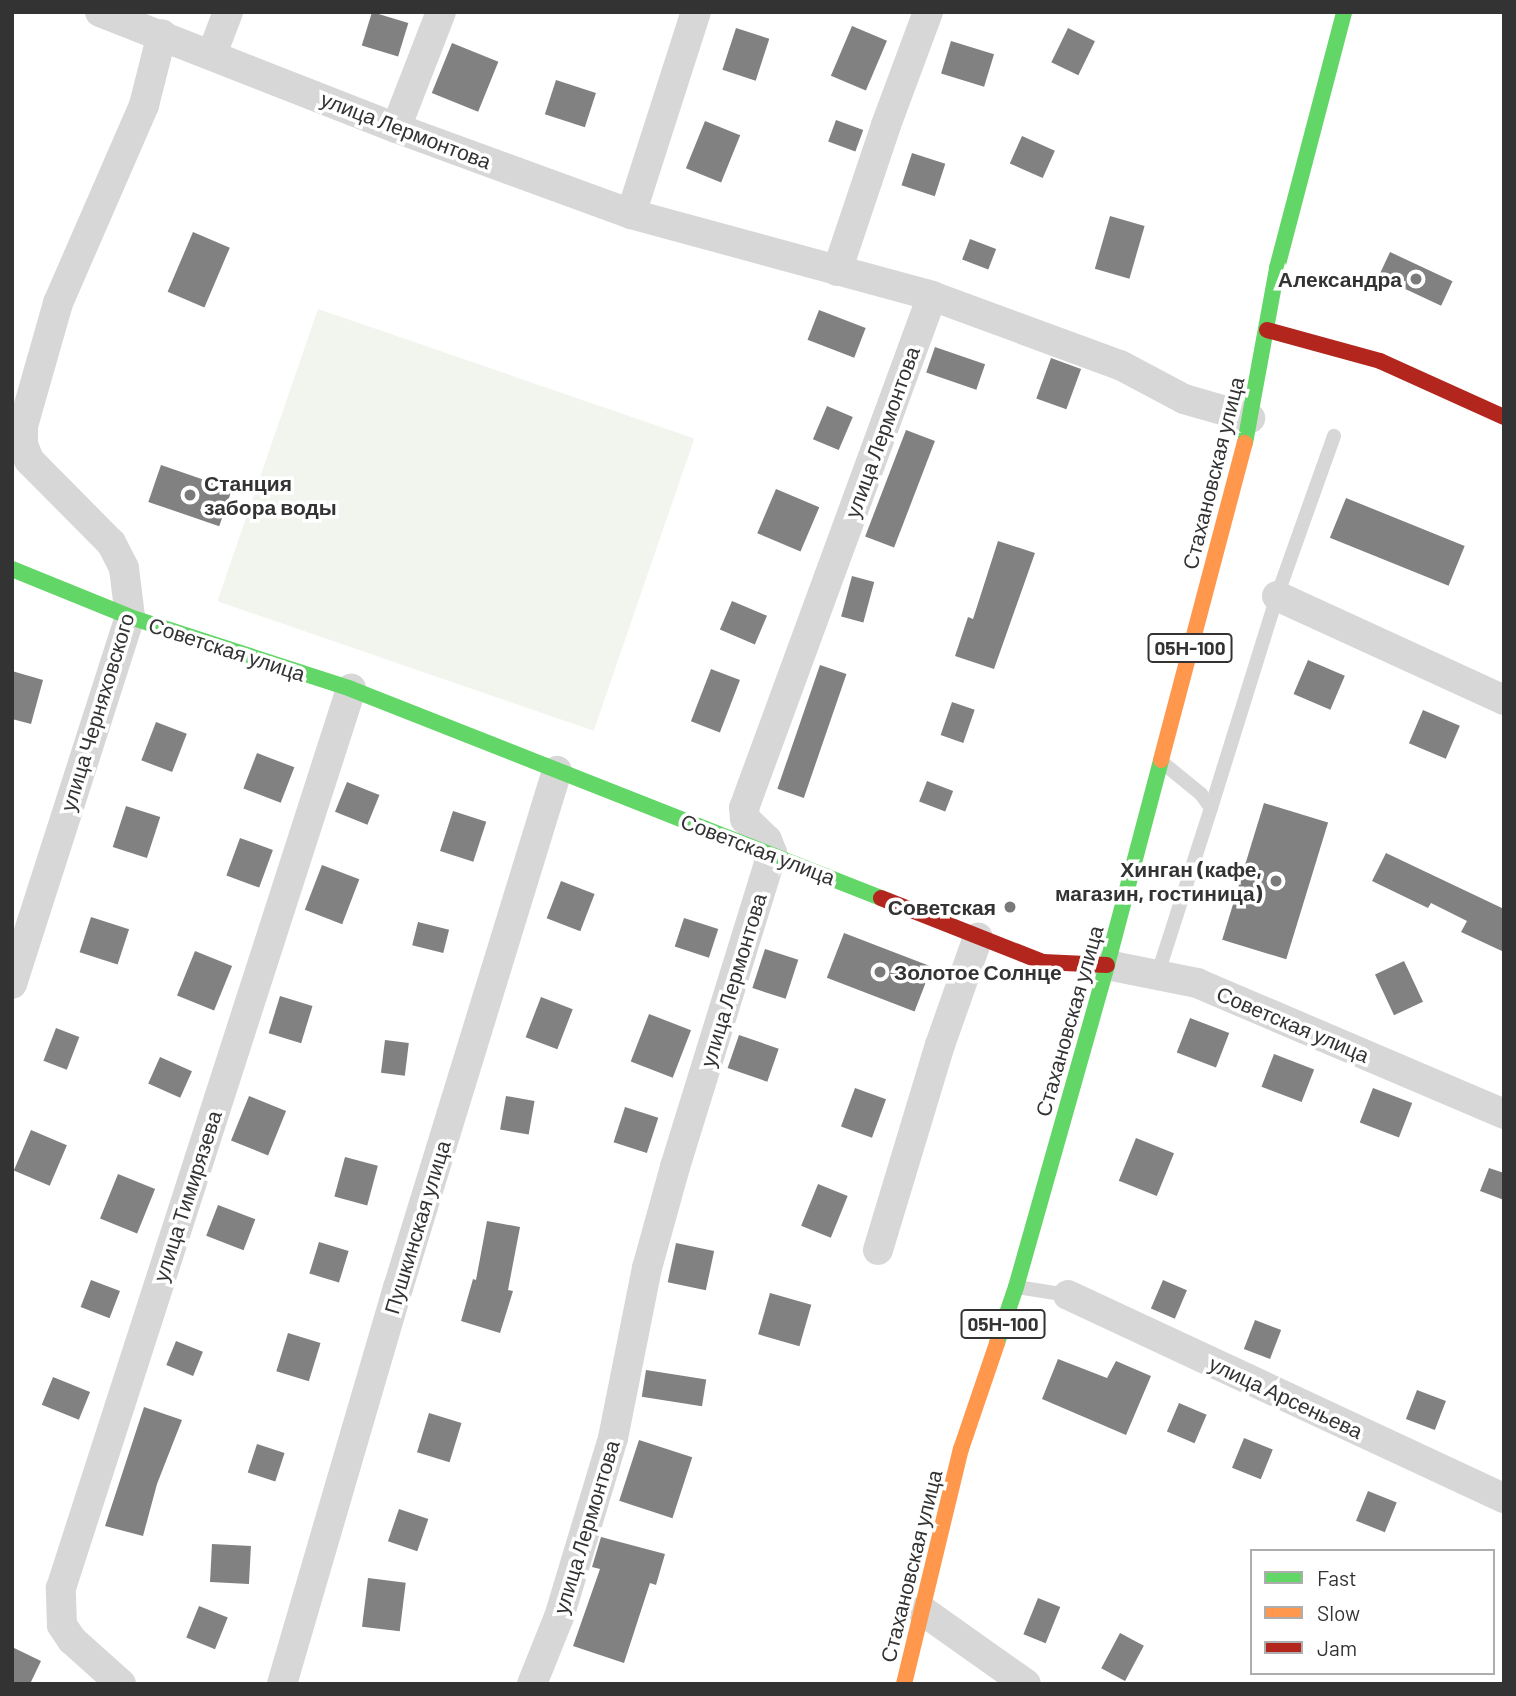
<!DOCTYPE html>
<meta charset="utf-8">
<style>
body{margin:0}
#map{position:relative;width:1516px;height:1696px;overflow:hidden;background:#fff;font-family:Barlow,sans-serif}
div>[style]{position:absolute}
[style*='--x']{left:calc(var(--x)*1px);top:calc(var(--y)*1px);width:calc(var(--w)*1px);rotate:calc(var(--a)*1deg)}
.green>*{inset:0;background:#f1f5ed;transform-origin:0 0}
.building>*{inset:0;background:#818181;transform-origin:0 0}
.lane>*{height:14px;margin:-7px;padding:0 7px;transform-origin:7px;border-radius:7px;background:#d7d7d7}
.street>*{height:30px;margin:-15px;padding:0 15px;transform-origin:15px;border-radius:15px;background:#d7d7d7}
.fast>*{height:16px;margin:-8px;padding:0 8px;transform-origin:8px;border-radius:8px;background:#63d668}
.slow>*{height:16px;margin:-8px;padding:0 8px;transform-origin:8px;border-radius:8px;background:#ff974d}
.jam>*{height:16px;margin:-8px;padding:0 8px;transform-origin:8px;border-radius:8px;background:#b3261e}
.dots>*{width:19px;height:19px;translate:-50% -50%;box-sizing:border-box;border:4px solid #fff;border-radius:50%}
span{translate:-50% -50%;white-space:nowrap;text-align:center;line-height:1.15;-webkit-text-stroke:7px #fff;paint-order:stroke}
.shield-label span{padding:2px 5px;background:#fff;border:2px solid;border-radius:5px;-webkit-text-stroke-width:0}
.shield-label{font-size:19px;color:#333;font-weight:700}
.street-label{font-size:21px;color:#333}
.poi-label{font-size:21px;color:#333;font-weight:700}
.right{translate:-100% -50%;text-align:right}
.left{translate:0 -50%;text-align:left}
.frame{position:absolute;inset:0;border:14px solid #333;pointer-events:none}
.legend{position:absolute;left:1250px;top:1549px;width:245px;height:126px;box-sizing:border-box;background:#fff;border:2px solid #adadad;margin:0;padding:9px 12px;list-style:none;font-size:21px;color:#333}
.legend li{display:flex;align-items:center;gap:14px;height:35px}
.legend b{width:35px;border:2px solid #adadad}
</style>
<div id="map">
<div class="green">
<i style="left:318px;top:309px;width:398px;height:309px;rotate:19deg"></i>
</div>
<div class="building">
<i style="left:372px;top:12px;width:38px;height:35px;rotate:17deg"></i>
<i style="left:852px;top:26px;width:38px;height:54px;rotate:23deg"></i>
<i style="left:736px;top:28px;width:35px;height:44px;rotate:18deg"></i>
<i style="left:1068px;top:28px;width:30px;height:38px;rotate:26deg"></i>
<i style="left:951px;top:41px;width:45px;height:34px;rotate:17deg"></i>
<i style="left:452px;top:43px;width:50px;height:54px;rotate:22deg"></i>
<i style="left:556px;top:80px;width:42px;height:36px;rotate:18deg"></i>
<i style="left:836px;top:120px;width:29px;height:23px;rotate:20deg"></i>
<i style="left:705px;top:121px;width:38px;height:51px;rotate:22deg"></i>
<i style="left:1022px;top:136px;width:36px;height:30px;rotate:24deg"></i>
<i style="left:912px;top:153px;width:35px;height:34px;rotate:18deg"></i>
<i style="left:1110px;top:216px;width:36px;height:55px;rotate:16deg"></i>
<i style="left:193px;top:232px;width:40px;height:65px;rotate:23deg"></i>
<i style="left:970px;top:239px;width:28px;height:22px;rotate:21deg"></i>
<i style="left:1390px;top:252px;width:69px;height:27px;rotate:25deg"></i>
<i style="left:819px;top:310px;width:50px;height:32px;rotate:21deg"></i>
<i style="left:935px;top:347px;width:53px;height:27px;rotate:19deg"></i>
<i style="left:1051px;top:358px;width:32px;height:43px;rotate:20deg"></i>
<i style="left:827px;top:406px;width:28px;height:36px;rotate:23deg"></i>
<i style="left:906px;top:430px;width:31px;height:114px;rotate:21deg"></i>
<i style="left:161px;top:465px;width:75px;height:39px;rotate:19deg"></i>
<i style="left:776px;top:489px;width:47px;height:48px;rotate:23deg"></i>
<i style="left:1346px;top:498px;width:128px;height:43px;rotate:22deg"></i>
<i style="clip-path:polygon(998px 541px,1035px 553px,994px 669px,955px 656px,968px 617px,973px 619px)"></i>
<i style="left:852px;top:576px;width:23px;height:42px;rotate:15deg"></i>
<i style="left:732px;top:601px;width:38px;height:31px;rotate:23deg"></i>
<i style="left:1308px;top:660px;width:40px;height:37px;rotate:23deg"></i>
<i style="left:820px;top:665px;width:28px;height:131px;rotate:19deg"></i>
<i style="left:711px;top:669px;width:31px;height:56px;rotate:21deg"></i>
<i style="clip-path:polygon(12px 671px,43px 680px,31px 724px,12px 719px)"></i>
<i style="left:952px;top:702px;width:24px;height:35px;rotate:19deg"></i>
<i style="left:1423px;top:710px;width:40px;height:36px;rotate:23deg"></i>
<i style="left:156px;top:722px;width:33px;height:41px;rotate:21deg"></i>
<i style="left:257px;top:753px;width:40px;height:38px;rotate:21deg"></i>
<i style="left:927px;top:781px;width:28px;height:22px;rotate:21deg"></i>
<i style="left:347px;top:782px;width:35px;height:32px;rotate:22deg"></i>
<i style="left:1264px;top:803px;width:67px;height:143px;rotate:17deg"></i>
<i style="left:126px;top:806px;width:36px;height:43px;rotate:18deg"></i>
<i style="left:453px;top:811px;width:35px;height:42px;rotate:18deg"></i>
<i style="left:240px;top:838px;width:35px;height:40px;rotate:20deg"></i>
<i style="clip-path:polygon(1386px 853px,1504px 909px,1504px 952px,1461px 932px,1467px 921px,1431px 903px,1428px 908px,1372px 881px)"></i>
<i style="left:322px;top:865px;width:40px;height:48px;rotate:21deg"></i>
<i style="left:561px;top:881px;width:36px;height:40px;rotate:21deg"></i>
<i style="left:91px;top:917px;width:40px;height:37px;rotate:18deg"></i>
<i style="left:684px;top:918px;width:36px;height:30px;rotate:18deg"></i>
<i style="left:418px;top:922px;width:32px;height:24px;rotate:14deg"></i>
<i style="left:844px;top:933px;width:94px;height:48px;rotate:21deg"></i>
<i style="left:765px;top:949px;width:35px;height:41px;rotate:18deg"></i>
<i style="left:195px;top:951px;width:40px;height:48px;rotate:22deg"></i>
<i style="left:1404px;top:961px;width:45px;height:32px;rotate:65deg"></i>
<i style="left:280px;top:996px;width:34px;height:39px;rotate:17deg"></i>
<i style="left:541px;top:997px;width:34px;height:43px;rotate:21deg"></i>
<i style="left:649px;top:1014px;width:45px;height:51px;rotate:21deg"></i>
<i style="left:1190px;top:1018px;width:42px;height:37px;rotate:21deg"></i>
<i style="left:56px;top:1028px;width:25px;height:35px;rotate:21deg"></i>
<i style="left:739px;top:1035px;width:42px;height:35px;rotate:19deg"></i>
<i style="left:385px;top:1040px;width:24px;height:33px;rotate:7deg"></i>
<i style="left:1274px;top:1054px;width:43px;height:35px;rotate:21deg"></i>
<i style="left:160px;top:1057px;width:35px;height:29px;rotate:24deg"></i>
<i style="left:855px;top:1088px;width:33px;height:41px;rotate:20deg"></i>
<i style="left:1373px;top:1088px;width:42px;height:37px;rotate:21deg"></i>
<i style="left:249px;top:1096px;width:40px;height:48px;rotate:22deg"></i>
<i style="left:506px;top:1096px;width:29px;height:34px;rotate:10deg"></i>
<i style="left:625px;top:1107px;width:35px;height:37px;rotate:18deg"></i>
<i style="left:31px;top:1130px;width:39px;height:44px;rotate:23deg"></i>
<i style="left:1136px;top:1138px;width:41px;height:46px;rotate:22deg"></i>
<i style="left:345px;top:1157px;width:34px;height:41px;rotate:15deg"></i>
<i style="clip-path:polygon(1489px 1168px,1504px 1173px,1504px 1200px,1480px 1191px)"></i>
<i style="left:118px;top:1174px;width:40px;height:48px;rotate:22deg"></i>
<i style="left:818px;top:1184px;width:32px;height:45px;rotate:22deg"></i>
<i style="left:218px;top:1205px;width:40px;height:33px;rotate:21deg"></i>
<i style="clip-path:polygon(487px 1221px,520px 1227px,508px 1290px,513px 1291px,500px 1333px,461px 1321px,473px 1279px,476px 1280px)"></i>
<i style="left:319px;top:1242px;width:31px;height:33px;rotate:17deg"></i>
<i style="left:676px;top:1243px;width:39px;height:40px;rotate:12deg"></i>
<i style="left:91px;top:1280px;width:31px;height:29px;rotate:21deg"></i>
<i style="left:1163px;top:1280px;width:26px;height:31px;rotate:23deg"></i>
<i style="left:770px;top:1293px;width:43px;height:43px;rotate:16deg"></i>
<i style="left:1255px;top:1320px;width:28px;height:31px;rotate:21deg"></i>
<i style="left:288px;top:1333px;width:34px;height:40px;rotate:17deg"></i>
<i style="left:176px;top:1341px;width:29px;height:26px;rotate:22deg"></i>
<i style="clip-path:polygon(1058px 1359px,1107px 1378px,1116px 1361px,1151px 1376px,1126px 1435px,1042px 1399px)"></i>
<i style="left:646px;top:1370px;width:61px;height:27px;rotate:9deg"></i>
<i style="left:53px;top:1377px;width:40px;height:30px;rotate:22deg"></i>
<i style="left:1417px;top:1390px;width:31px;height:31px;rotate:21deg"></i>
<i style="left:1179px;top:1403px;width:30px;height:31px;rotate:23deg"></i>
<i style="clip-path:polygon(144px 1407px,182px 1420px,157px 1484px,143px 1536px,105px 1526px)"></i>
<i style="left:429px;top:1413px;width:34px;height:41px;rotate:17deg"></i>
<i style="left:1244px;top:1438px;width:31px;height:32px;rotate:22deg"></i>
<i style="left:639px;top:1440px;width:56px;height:64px;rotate:18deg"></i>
<i style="left:257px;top:1444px;width:29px;height:30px;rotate:18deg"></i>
<i style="left:1368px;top:1491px;width:31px;height:32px;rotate:22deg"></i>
<i style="left:399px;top:1509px;width:31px;height:34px;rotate:19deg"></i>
<i style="clip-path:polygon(601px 1537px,665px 1554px,656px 1585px,650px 1583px,624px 1663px,573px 1646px,600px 1569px,592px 1567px)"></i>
<i style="left:212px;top:1544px;width:39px;height:38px;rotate:3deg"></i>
<i style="left:368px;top:1578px;width:38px;height:49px;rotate:7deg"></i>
<i style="left:1038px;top:1598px;width:24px;height:39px;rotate:22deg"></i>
<i style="left:199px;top:1606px;width:31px;height:34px;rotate:22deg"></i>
<i style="left:1120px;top:1633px;width:27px;height:40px;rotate:28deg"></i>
<i style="clip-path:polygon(12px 1647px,41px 1661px,30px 1684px,12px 1684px)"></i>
</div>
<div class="lane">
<i style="--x:1211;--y:808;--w:222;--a:-72.7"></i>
<i style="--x:1277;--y:596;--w:170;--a:-70.4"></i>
<i style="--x:1158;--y:973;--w:173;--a:-72.2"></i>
<i style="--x:1211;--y:808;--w:17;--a:-126"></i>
<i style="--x:1201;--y:794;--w:49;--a:-140.8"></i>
<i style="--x:1017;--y:1287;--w:52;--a:8.9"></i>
</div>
<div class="street">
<i style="--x:100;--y:12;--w:318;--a:21.4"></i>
<i style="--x:396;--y:128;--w:250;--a:20.1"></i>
<i style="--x:631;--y:214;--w:312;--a:15.2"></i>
<i style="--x:932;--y:296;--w:200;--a:20.2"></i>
<i style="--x:1120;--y:365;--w:72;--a:28"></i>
<i style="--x:1184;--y:399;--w:69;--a:16.1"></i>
<i style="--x:212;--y:54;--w:45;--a:-69.1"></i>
<i style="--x:396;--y:128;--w:124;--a:-68.8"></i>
<i style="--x:631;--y:214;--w:212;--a:-72.2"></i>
<i style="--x:837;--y:271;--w:154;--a:-71.4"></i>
<i style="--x:886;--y:125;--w:121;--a:-69.6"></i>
<i style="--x:1277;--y:596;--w:250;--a:24.6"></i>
<i style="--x:1107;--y:965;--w:92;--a:11.3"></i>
<i style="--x:1197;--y:983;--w:334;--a:23.1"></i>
<i style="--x:12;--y:984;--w:386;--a:-72.2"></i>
<i style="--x:130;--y:617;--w:49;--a:-97"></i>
<i style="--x:124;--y:568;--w:28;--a:-117"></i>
<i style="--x:111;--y:543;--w:117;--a:-134.7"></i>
<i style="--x:29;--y:460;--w:17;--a:-111"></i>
<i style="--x:23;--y:444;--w:18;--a:-90"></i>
<i style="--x:23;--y:426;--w:128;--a:-74.1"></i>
<i style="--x:58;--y:303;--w:216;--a:-66.5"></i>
<i style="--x:144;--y:105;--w:73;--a:-75.8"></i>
<i style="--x:878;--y:1250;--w:214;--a:-73.2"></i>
<i style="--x:940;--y:1045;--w:114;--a:-70.6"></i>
<i style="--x:1068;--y:1295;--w:481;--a:25"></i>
<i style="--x:923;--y:1611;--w:126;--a:35.3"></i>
<i style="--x:121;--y:1684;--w:66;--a:-138.1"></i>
<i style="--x:72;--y:1640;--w:18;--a:-124"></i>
<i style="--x:62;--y:1625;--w:37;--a:-92"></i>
<i style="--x:61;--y:1588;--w:945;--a:-72.12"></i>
<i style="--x:282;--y:1684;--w:413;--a:-73.7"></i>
<i style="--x:398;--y:1288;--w:541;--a:-72.91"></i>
<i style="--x:532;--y:1684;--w:72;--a:-68.1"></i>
<i style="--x:559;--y:1617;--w:187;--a:-73.2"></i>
<i style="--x:613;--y:1438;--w:173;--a:-78.7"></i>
<i style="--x:647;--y:1268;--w:105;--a:-74.5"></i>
<i style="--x:675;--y:1167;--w:329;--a:-72.8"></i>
<i style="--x:772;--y:853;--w:14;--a:-111"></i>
<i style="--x:767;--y:840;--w:30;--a:-136"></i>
<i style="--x:745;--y:819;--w:11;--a:-95"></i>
<i style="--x:744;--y:808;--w:545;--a:-69.84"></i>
</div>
<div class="fast">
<i style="--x:1245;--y:443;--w:178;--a:-79.6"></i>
<i style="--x:1277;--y:268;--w:265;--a:-75.3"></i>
<i style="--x:12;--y:569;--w:127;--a:22.1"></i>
<i style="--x:130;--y:617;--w:232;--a:18"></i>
<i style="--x:351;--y:689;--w:570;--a:21.52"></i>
<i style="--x:997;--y:1343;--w:59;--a:-71.3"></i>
<i style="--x:1016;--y:1287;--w:335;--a:-74.2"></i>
<i style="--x:1107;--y:965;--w:212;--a:-75.2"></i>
</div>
<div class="slow">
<i style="--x:1161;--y:760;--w:328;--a:-75.2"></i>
<i style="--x:904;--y:1684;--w:242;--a:-76.4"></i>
<i style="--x:961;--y:1449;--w:112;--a:-71.2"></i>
</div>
<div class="jam">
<i style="--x:1267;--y:330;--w:117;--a:15.3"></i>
<i style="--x:1380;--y:361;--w:136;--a:24.3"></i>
<i style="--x:881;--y:898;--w:174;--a:21.6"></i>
<i style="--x:1043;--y:962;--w:64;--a:2.7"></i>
</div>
<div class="dots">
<i style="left:1416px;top:279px;background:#7a7a7a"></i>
<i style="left:190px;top:495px;background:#7a7a7a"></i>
<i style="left:1276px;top:881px;background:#7a7a7a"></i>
<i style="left:1010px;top:907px;background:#7a7a7a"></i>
<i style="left:880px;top:972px;background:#7a7a7a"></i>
</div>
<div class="shield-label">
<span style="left:1190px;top:648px">05Н-100</span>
<span style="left:1003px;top:1324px">05Н-100</span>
</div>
<div class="street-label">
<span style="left:406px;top:130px;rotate:21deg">улица Лермонтова</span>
<span style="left:882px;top:432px;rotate:-70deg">улица Лермонтова</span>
<span style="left:1213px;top:473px;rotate:-76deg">Стахановская улица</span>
<span style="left:227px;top:649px;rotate:18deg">Советская улица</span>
<span style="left:97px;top:712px;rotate:-73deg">улица Черняховского</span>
<span style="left:758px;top:849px;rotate:21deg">Советская улица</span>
<span style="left:733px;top:980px;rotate:-73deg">улица Лермонтова</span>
<span style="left:1069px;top:1021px;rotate:-74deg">Стахановская улица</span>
<span style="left:1293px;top:1024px;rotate:23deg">Советская улица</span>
<span style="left:187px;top:1196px;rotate:-72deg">улица Тимирязева</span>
<span style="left:417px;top:1227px;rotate:-73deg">Пушкинская улица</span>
<span style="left:1286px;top:1397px;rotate:25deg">улица Арсеньева</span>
<span style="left:586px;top:1527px;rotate:-73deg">улица Лермонтова</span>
<span style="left:911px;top:1566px;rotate:-76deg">Стахановская улица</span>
</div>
<div class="poi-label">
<span class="right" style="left:1402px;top:279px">Александра</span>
<span class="left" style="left:204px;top:495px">Станция<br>забора воды</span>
<span class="right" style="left:1262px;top:881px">Хинган (кафе,<br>магазин, гостиница)</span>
<span class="right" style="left:996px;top:907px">Советская</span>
<span class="left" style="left:894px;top:972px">Золотое Солнце</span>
</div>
<div class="frame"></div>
<ul class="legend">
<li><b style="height:9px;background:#63d668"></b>Fast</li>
<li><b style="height:9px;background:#ff974d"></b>Slow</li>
<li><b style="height:9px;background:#b3261e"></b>Jam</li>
</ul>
</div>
